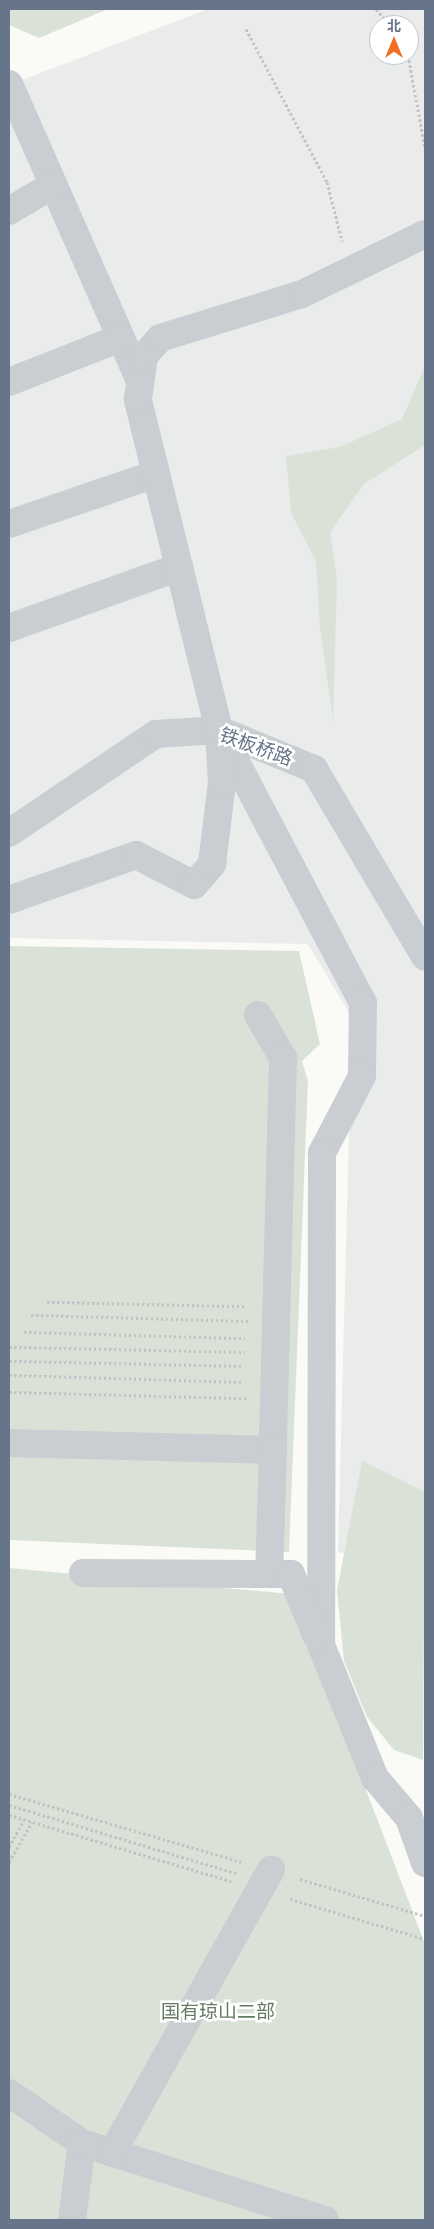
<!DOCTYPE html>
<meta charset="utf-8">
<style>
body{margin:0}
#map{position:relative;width:434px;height:2229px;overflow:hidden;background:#fafaf7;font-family:Mulish,"Noto Sans SC",sans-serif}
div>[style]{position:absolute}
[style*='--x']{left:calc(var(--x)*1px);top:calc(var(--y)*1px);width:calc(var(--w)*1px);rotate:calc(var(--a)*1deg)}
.built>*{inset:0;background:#eaebeb}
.green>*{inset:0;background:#dae2d8}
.path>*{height:3px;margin-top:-1.5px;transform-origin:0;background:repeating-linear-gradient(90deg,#c1c3c6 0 2.5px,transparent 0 5px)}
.minor>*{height:28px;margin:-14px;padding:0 14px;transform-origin:14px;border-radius:14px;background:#cacdd1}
span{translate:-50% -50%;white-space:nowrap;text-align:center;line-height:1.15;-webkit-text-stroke:5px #fff;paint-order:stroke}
.street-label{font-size:19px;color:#67758b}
.park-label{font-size:19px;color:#647b62}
.frame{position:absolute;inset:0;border:10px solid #67758b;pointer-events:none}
.north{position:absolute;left:369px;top:15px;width:50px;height:50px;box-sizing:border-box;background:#fff;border:1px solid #c2c8d1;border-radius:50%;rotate:0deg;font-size:14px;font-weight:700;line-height:20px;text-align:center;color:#67758b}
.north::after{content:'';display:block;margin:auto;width:18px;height:22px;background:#f07021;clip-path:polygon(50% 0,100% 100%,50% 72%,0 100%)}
</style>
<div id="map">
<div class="built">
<i style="clip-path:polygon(evenodd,208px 9px,425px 9px,425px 1571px,338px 1552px,352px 1018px,308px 944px,9px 938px,9px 85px,208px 9px,379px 25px,409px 25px,409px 55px,379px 55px,379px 25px)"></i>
</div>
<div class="green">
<i style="clip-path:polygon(9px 9px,108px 9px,39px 38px,9px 25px)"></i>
<i style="clip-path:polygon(425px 366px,425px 445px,364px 484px,330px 532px,337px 579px,333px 721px,320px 628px,316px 561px,291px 513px,286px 456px,340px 447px,402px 419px)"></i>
<i style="clip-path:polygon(9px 946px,299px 951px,320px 1044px,302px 1061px,308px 1081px,289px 1552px,9px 1540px)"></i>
<i style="clip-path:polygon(362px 1461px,425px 1492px,423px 1760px,394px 1750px,367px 1717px,344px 1661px,337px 1590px)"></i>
<i style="clip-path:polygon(9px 1568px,291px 1594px,425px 1944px,425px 2220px,9px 2220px)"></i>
</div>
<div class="path">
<i style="--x:376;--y:9;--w:21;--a:49"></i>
<i style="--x:246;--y:29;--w:173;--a:62.1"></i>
<i style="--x:327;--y:182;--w:61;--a:75.7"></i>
<i style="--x:408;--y:55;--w:96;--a:79.7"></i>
<i style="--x:47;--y:1302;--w:199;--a:1.2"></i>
<i style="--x:31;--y:1315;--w:217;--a:1.6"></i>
<i style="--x:24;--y:1332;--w:221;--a:1.6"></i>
<i style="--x:9;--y:1347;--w:236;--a:1.2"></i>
<i style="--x:9;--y:1361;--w:235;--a:1.2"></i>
<i style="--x:9;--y:1375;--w:235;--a:1.7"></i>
<i style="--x:9;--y:1392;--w:237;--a:1.5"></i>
<i style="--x:9;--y:1794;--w:242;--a:16.3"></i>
<i style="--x:9;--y:1805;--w:237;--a:16.7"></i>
<i style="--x:9;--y:1815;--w:232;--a:16.6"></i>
<i style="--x:9;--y:1847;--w:31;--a:-61"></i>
<i style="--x:9;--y:1862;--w:46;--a:-60.1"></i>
<i style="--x:300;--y:1879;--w:130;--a:16.5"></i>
<i style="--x:290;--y:1899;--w:141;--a:16.5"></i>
</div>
<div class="minor">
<i style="--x:9;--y:84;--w:322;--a:66.2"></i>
<i style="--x:9;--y:211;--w:51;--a:-30.6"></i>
<i style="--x:9;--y:382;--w:119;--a:-21.6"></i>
<i style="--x:9;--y:524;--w:155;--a:-18.8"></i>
<i style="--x:9;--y:628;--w:181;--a:-19.7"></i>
<i style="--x:219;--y:730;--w:309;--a:62.2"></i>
<i style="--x:363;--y:1003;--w:73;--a:90.8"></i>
<i style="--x:362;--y:1076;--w:87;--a:117.5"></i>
<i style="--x:322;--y:1153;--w:492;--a:90.1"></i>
<i style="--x:321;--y:1645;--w:144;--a:67.9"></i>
<i style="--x:375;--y:1778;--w:52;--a:49.6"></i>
<i style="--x:409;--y:1818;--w:48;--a:70.4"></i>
<i style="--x:9;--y:833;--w:177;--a:-34"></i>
<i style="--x:156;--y:734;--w:63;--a:-3.6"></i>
<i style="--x:219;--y:730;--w:103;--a:22.3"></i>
<i style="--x:314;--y:769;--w:218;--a:59.4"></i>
<i style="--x:9;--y:900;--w:135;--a:-19.5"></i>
<i style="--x:136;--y:855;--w:65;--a:27.3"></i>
<i style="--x:194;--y:885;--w:28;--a:-49"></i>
<i style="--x:212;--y:864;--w:82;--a:-83"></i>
<i style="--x:222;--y:783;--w:53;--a:-93.2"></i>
<i style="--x:219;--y:730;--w:341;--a:-103.8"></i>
<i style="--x:138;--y:399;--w:43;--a:-82.1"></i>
<i style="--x:144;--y:356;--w:24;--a:-48"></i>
<i style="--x:160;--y:338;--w:149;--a:-17.2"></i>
<i style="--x:302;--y:294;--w:137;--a:-26"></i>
<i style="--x:258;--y:1015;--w:50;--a:59.8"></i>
<i style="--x:283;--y:1058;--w:392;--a:91.5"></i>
<i style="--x:9;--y:1443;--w:264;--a:1.5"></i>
<i style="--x:273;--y:1450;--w:124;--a:91.8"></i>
<i style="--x:83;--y:1573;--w:208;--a:0.3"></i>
<i style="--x:291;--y:1574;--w:66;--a:67.7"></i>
<i style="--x:9;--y:2093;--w:88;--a:34.4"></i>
<i style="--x:82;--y:2143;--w:78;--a:97.4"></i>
<i style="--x:82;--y:2143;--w:255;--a:17.6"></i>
<i style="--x:112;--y:2153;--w:325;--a:-60.7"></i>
</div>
<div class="street-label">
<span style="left:256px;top:747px;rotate:20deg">铁板桥路</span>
</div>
<div class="park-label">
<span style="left:218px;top:2012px">国有琼山二部</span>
</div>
<div class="frame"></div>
<div class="north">北</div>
</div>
